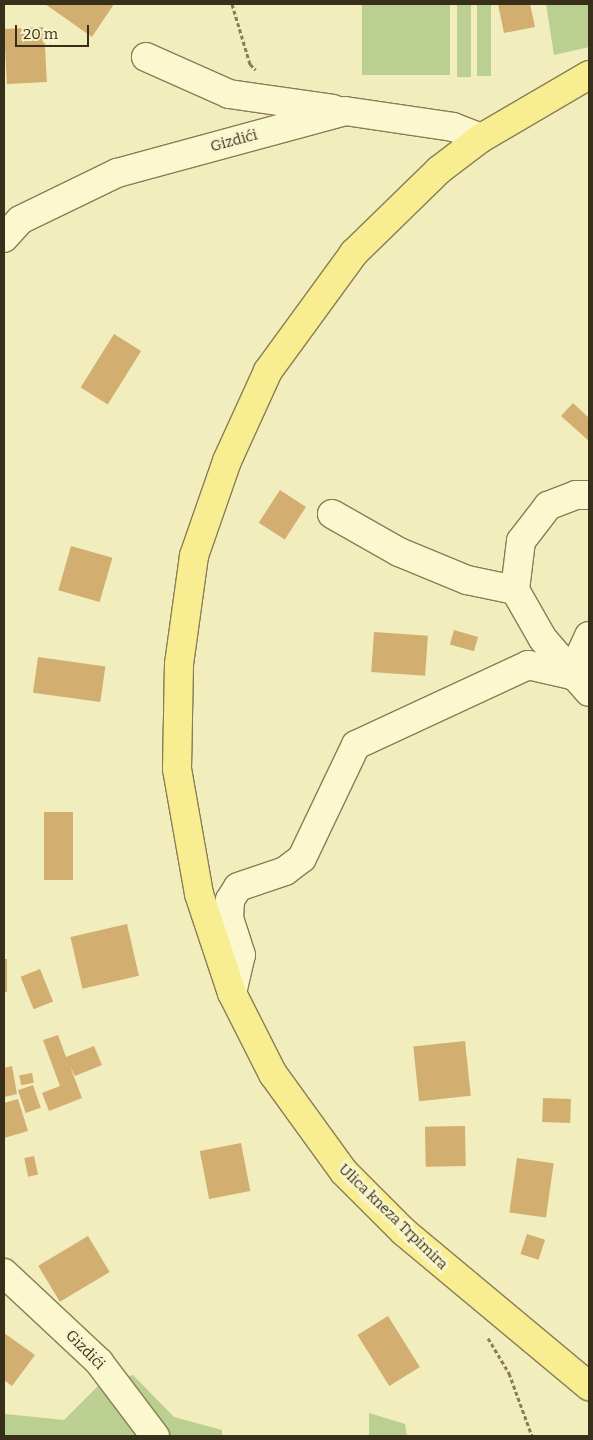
<!DOCTYPE html>
<meta charset="utf-8">
<style>
body{margin:0}
#map{position:relative;width:593px;height:1440px;overflow:hidden;background:#f1edbd;font-family:Bitter,serif}
div>[style]{position:absolute}
[style*='--x']{left:calc(var(--x)*1px);top:calc(var(--y)*1px);width:calc(var(--w)*1px);rotate:calc(var(--a)*1deg)}
.green>*{inset:0;background:#bacf90;transform-origin:0 0}
.building>*{inset:0;background:#d2ae70;transform-origin:0 0}
.path>*{height:3px;margin-top:-1.5px;transform-origin:0;background:repeating-linear-gradient(90deg,#8a7d55 0 4px,transparent 0 6.5px)}
.roads{filter:drop-shadow(1px 0 #8a7d55) drop-shadow(-1px 0 #8a7d55) drop-shadow(0 1px #8a7d55) drop-shadow(0 -1px #8a7d55)}
.minor>*{height:28px;margin:-14px;padding:0 14px;transform-origin:14px;border-radius:14px;background:#fbf8d0}
.major>*{height:28px;margin:-14px;padding:0 14px;transform-origin:14px;border-radius:14px;background:#f8ee91}
span{translate:-50% -50%;white-space:nowrap;text-align:center;line-height:1.15;-webkit-text-stroke:5px #f8f5cd;paint-order:stroke}
.street-label{font-size:15px;color:#382f1b}
.frame{position:absolute;inset:0;border:5px solid #382f1b;pointer-events:none}
.scale{position:absolute;left:15px;top:25px;width:74px;height:22px;box-sizing:border-box;border:2px solid #382f1b;border-top:0;padding-left:6px;font-size:15px;line-height:18px;white-space:nowrap;color:#382f1b;-webkit-text-stroke:4px #f8f5cd;paint-order:stroke}
</style>
<div id="map">
<div class="green">
<i style="left:362px;top:4px;width:88px;height:71px"></i>
<i style="left:457px;top:4px;width:14px;height:73px"></i>
<i style="left:477px;top:4px;width:14px;height:72px"></i>
<i style="clip-path:polygon(546px 4px,589px 4px,589px 47px,554px 55px)"></i>
<i style="clip-path:polygon(133px 1375px,174px 1417px,222px 1430px,222px 1436px,4px 1436px,5px 1414px,64px 1420px,101px 1383px)"></i>
<i style="clip-path:polygon(369px 1413px,405px 1424px,407px 1436px,369px 1436px)"></i>
</div>
<div class="building">
<i style="clip-path:polygon(45px 4px,114px 4px,92px 37px)"></i>
<i style="clip-path:polygon(498px 4px,530px 4px,535px 27px,504px 33px)"></i>
<i style="left:44px;top:27px;width:55px;height:40px;rotate:87deg"></i>
<i style="left:114px;top:334px;width:32px;height:63px;rotate:32deg"></i>
<i style="clip-path:polygon(573px 403px,589px 418px,589px 441px,561px 416px)"></i>
<i style="left:280px;top:490px;width:31px;height:39px;rotate:33deg"></i>
<i style="left:71px;top:546px;width:43px;height:46px;rotate:16deg"></i>
<i style="left:454px;top:630px;width:25px;height:15px;rotate:16deg"></i>
<i style="left:374px;top:632px;width:54px;height:40px;rotate:4deg"></i>
<i style="left:38px;top:657px;width:68px;height:36px;rotate:8deg"></i>
<i style="left:44px;top:812px;width:29px;height:68px"></i>
<i style="left:127px;top:924px;width:53px;height:58px;rotate:77deg"></i>
<i style="left:4px;top:959px;width:3px;height:33px"></i>
<i style="left:40px;top:969px;width:35px;height:21px;rotate:68deg"></i>
<i style="clip-path:polygon(58px 1035px,66px 1057px,94px 1046px,102px 1065px,75px 1076px,70px 1066px,82px 1098px,49px 1111px,42px 1093px,60px 1086px,43px 1040px)"></i>
<i style="left:465px;top:1041px;width:55px;height:52px;rotate:84deg"></i>
<i style="clip-path:polygon(12px 1066px,17px 1094px,4px 1097px,4px 1068px)"></i>
<i style="left:32px;top:1073px;width:10px;height:13px;rotate:79deg"></i>
<i style="left:33px;top:1085px;width:24px;height:16px;rotate:71deg"></i>
<i style="left:543px;top:1098px;width:28px;height:24px;rotate:2deg"></i>
<i style="clip-path:polygon(18px 1099px,28px 1131px,4px 1138px,4px 1103px)"></i>
<i style="left:465px;top:1126px;width:40px;height:40px;rotate:89deg"></i>
<i style="left:241px;top:1143px;width:49px;height:42px;rotate:79deg"></i>
<i style="left:34px;top:1156px;width:19px;height:10px;rotate:78deg"></i>
<i style="left:517px;top:1158px;width:37px;height:55px;rotate:8deg"></i>
<i style="left:527px;top:1234px;width:19px;height:21px;rotate:18deg"></i>
<i style="left:88px;top:1236px;width:42px;height:58px;rotate:59deg"></i>
<i style="left:388px;top:1316px;width:60px;height:36px;rotate:58deg"></i>
<i style="clip-path:polygon(4px 1333px,35px 1355px,12px 1386px,4px 1380px)"></i>
</div>
<div class="path">
<i style="--x:232;--y:4;--w:63;--a:73.3"></i>
<i style="--x:250;--y:64;--w:8;--a:45"></i>
<i style="--x:488;--y:1338;--w:41;--a:59"></i>
<i style="--x:509;--y:1373;--w:67;--a:69.9"></i>
</div>
<div class="roads">
<div class="minor">
<i style="--x:146;--y:57;--w:91;--a:24"></i>
<i style="--x:229;--y:94;--w:105;--a:8.2"></i>
<i style="--x:4;--y:238;--w:24;--a:-48"></i>
<i style="--x:20;--y:220;--w:108;--a:-25.9"></i>
<i style="--x:117;--y:173;--w:236;--a:-15.2"></i>
<i style="--x:345;--y:111;--w:109;--a:8.4"></i>
<i style="--x:453;--y:127;--w:30;--a:21"></i>
<i style="--x:589;--y:495;--w:13;--a:180"></i>
<i style="--x:576;--y:495;--w:30;--a:159"></i>
<i style="--x:548;--y:506;--w:44;--a:127.6"></i>
<i style="--x:521;--y:541;--w:49;--a:97"></i>
<i style="--x:515;--y:590;--w:56;--a:60.3"></i>
<i style="--x:543;--y:639;--w:70;--a:49"></i>
<i style="--x:332;--y:514;--w:77;--a:29.6"></i>
<i style="--x:399;--y:552;--w:74;--a:22.4"></i>
<i style="--x:467;--y:580;--w:49;--a:11.8"></i>
<i style="--x:571;--y:675;--w:43;--a:-65.2"></i>
<i style="--x:232;--y:993;--w:39;--a:-77"></i>
<i style="--x:241;--y:955;--w:38;--a:-108"></i>
<i style="--x:229;--y:919;--w:19;--a:-87"></i>
<i style="--x:230;--y:900;--w:15;--a:-58"></i>
<i style="--x:238;--y:887;--w:50;--a:-18.8"></i>
<i style="--x:285;--y:871;--w:21;--a:-37"></i>
<i style="--x:302;--y:858;--w:125;--a:-64.5"></i>
<i style="--x:356;--y:745;--w:190;--a:-24.9"></i>
<i style="--x:528;--y:665;--w:44;--a:13.1"></i>
<i style="--x:4;--y:1273;--w:130;--a:43.1"></i>
<i style="--x:99;--y:1362;--w:93;--a:52.9"></i>
</div>
<div class="major">
<i style="--x:589;--y:75;--w:125;--a:149.7"></i>
<i style="--x:481;--y:138;--w:53;--a:142.7"></i>
<i style="--x:439;--y:170;--w:119;--a:135.7"></i>
<i style="--x:354;--y:253;--w:146;--a:126.1"></i>
<i style="--x:268;--y:371;--w:99;--a:114.5"></i>
<i style="--x:227;--y:461;--w:101;--a:109.2"></i>
<i style="--x:194;--y:556;--w:109;--a:97.9"></i>
<i style="--x:179;--y:664;--w:105;--a:91.1"></i>
<i style="--x:177;--y:769;--w:127;--a:80"></i>
<i style="--x:199;--y:894;--w:104;--a:71.6"></i>
<i style="--x:232;--y:993;--w:91;--a:63.2"></i>
<i style="--x:273;--y:1074;--w:121;--a:54.1"></i>
<i style="--x:344;--y:1172;--w:85;--a:45"></i>
<i style="--x:404;--y:1232;--w:241;--a:39.8"></i>
</div>
</div>
<div class="street-label">
<span style="left:234px;top:141px;rotate:-15deg">Gizdići</span>
<span style="left:393px;top:1217px;rotate:44deg">Ulica kneza Trpimira</span>
<span style="left:85px;top:1350px;rotate:45deg">Gizdići</span>
</div>
<div class="frame"></div>
<div class="scale">20 m</div>
</div>
